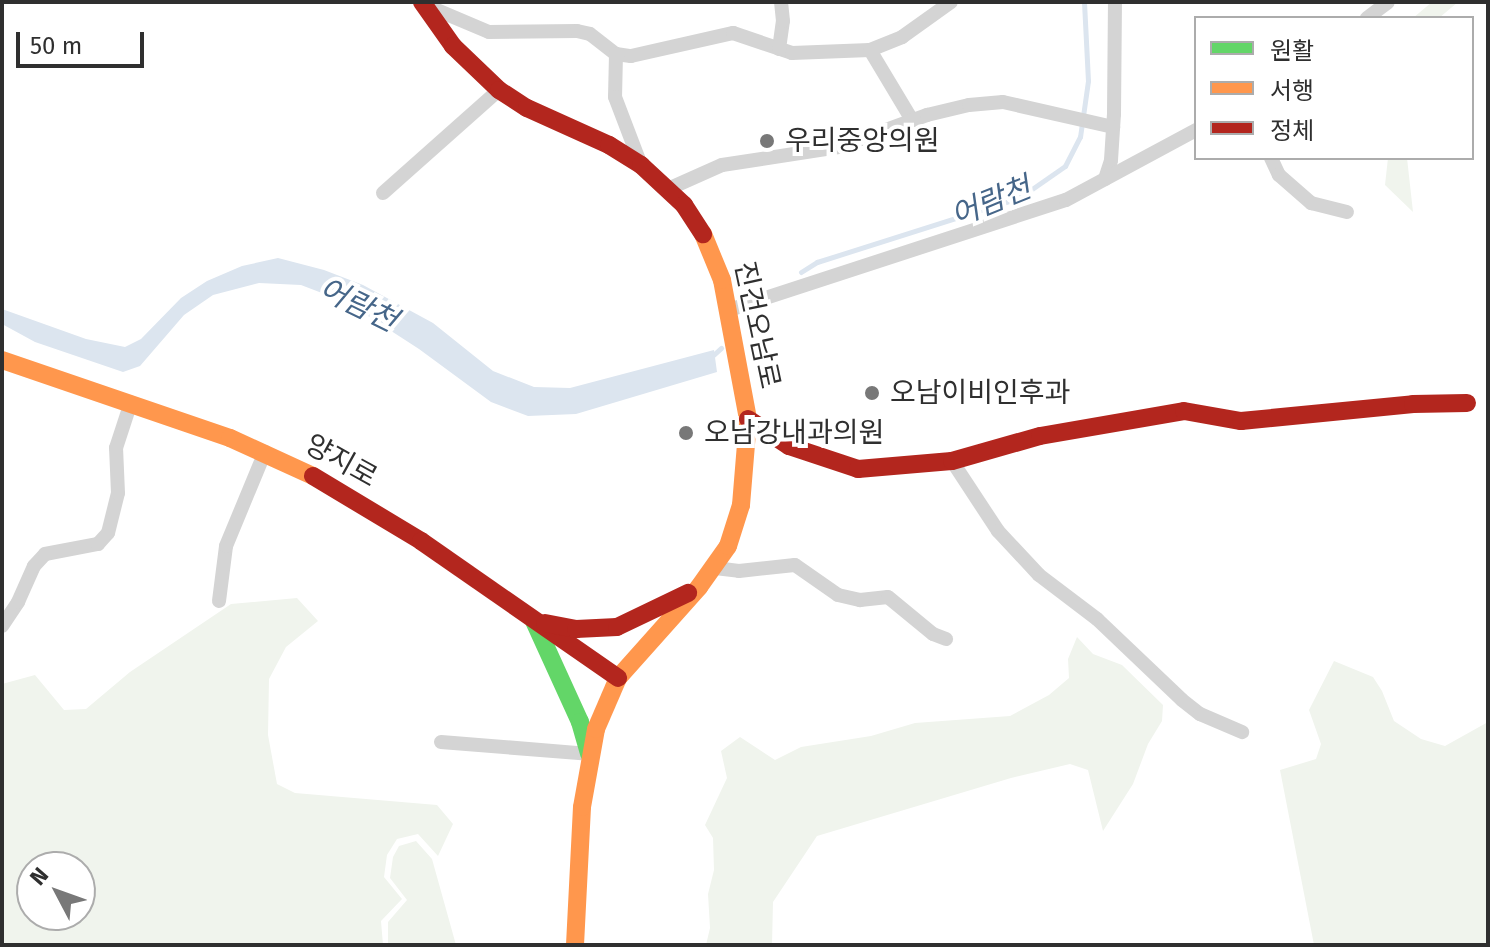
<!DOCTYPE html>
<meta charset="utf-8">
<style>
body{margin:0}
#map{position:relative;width:1490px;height:947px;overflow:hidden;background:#fff;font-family:"Fira Sans","Noto Sans KR",sans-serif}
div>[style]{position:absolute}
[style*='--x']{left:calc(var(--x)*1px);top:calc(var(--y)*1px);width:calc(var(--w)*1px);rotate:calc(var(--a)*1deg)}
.green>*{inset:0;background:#f0f4ed}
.water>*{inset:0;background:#dce5ef}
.stream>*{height:5px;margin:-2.5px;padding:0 2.5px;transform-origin:2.5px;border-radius:2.5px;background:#dce5ef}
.street>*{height:14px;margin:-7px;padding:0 7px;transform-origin:7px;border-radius:7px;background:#d4d4d4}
.fast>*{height:18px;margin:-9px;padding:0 9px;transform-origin:9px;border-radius:9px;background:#63d668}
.slow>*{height:18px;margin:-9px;padding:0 9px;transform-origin:9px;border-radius:9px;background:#ff974d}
.jam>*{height:18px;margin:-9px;padding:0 9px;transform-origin:9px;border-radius:9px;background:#b3261e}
.dots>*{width:22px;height:22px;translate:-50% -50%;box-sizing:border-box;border:4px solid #fff;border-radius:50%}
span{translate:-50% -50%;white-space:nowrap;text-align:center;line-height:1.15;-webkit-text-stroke:8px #fff;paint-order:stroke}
.poi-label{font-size:28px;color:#2f2f2f}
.left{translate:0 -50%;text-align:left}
.street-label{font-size:28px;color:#2f2f2f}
.water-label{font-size:30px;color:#466689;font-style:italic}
.frame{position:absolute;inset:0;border:4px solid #2f2f2f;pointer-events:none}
.legend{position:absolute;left:1194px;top:16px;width:280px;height:144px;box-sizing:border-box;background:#fff;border:2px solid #acacac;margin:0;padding:10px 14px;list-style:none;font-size:24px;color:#2f2f2f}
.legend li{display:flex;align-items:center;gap:16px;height:40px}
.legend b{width:40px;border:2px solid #acacac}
.north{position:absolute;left:16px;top:851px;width:80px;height:80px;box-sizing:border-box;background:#fff;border:2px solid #acacac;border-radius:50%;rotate:311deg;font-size:22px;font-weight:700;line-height:32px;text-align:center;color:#2f2f2f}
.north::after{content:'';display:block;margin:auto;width:28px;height:36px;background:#787878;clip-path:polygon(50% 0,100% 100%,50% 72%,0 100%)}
.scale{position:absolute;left:16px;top:32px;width:128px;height:36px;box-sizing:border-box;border:4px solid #2f2f2f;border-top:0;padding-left:10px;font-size:24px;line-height:28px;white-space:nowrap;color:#2f2f2f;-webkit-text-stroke:6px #fff;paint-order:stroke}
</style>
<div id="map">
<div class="green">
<i style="clip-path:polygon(1432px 2px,1458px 2px,1439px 18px,1413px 18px)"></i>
<i style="clip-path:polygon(1388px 158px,1407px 158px,1413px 212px,1385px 185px)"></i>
<i style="clip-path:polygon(evenodd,297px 598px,318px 621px,286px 647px,269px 679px,268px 735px,277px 784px,295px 793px,437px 805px,453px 824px,438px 856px,418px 834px,397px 839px,387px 855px,384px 877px,402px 899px,381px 921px,383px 945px,2px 945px,2px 684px,35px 675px,64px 710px,86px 709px,130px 672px,231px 604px,297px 598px,80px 867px,80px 915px,32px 915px,32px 867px,80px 867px)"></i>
<i style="clip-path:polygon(1077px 637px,1093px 654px,1122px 665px,1163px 705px,1162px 721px,1148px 744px,1133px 784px,1103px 831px,1088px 770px,1070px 764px,1011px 778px,817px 836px,773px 902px,772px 945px,706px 945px,710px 928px,708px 894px,714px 870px,713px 838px,705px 825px,727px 778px,721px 751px,740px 737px,775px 760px,801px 747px,871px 736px,915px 723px,1010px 716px,1049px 695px,1069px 678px,1068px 659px)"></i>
<i style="clip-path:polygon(1334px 661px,1373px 677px,1382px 691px,1394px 721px,1421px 739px,1445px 746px,1488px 722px,1488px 945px,1314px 945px,1280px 770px,1316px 759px,1321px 744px,1309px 710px)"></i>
<i style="clip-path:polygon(416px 841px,432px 859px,456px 945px,388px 945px,388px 922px,407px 900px,390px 878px,393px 857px,399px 846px)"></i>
</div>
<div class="water">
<i style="clip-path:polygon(278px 258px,324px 270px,363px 285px,433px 323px,493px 371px,534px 387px,570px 388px,714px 350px,717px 372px,576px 414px,528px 416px,491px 402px,419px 349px,348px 303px,301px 285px,259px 283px,213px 295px,184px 315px,140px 366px,123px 372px,35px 342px,2px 324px,2px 309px,86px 339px,125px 347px,141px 339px,181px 298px,207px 281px,242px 266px)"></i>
</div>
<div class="stream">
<i style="--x:801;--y:272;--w:19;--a:-32"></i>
<i style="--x:817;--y:262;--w:212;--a:-17.6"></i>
<i style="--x:1019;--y:198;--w:56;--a:-34.8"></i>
<i style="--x:1065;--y:166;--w:33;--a:-63"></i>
<i style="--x:1080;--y:137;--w:57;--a:-81.9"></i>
<i style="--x:1088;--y:81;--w:79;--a:-92.9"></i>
<i style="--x:710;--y:358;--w:15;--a:-42"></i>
</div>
<div class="street">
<i style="--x:425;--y:5;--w:69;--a:22.9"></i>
<i style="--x:489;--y:32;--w:88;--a:-0.7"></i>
<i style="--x:577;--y:31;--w:13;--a:13"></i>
<i style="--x:590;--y:34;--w:33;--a:38"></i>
<i style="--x:616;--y:54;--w:15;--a:8"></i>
<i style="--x:631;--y:56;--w:105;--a:-12.7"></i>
<i style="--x:733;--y:33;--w:62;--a:18.7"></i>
<i style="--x:792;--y:53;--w:78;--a:-2.2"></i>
<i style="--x:870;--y:50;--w:35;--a:-22"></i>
<i style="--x:902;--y:37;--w:60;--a:-35.5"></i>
<i style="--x:1367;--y:18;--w:26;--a:-37"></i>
<i style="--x:779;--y:49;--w:28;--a:-82"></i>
<i style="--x:783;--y:21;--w:19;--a:-96"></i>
<i style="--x:870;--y:50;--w:82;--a:59"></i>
<i style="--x:616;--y:54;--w:43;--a:91.3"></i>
<i style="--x:615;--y:97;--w:73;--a:69.1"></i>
<i style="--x:1271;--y:158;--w:19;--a:65"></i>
<i style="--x:1279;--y:175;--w:43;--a:41.2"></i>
<i style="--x:1311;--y:203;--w:37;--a:14"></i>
<i style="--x:1105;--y:179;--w:20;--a:-72"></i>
<i style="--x:1111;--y:160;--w:46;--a:-86.3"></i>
<i style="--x:1114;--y:114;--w:112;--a:-89.5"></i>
<i style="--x:668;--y:189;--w:59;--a:-24"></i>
<i style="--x:722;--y:165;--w:118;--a:-8.7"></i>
<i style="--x:839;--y:147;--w:94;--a:-20"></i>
<i style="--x:927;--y:115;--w:43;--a:-13.4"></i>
<i style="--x:969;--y:105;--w:34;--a:-5"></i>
<i style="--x:1003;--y:102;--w:113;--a:12.8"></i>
<i style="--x:383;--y:193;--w:155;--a:-41.6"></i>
<i style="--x:729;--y:310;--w:354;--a:-18.1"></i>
<i style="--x:1066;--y:200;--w:148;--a:-28.3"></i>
<i style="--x:952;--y:461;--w:84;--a:56.7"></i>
<i style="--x:998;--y:531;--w:60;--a:47"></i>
<i style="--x:1039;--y:575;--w:73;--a:37.2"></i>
<i style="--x:1097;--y:619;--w:117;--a:43.6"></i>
<i style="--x:1182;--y:700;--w:23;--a:38"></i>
<i style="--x:1200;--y:714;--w:46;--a:23.2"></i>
<i style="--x:715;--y:568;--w:24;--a:7"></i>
<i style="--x:739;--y:571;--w:56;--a:-6.1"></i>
<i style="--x:795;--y:565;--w:52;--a:34.9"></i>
<i style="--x:838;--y:595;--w:23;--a:13"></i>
<i style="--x:860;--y:600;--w:28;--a:-6"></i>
<i style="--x:888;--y:597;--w:58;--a:39.4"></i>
<i style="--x:933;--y:634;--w:14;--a:21"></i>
<i style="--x:219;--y:601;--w:55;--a:-82.7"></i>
<i style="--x:226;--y:546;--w:102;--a:-67.5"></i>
<i style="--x:2;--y:626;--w:29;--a:-56"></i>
<i style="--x:18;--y:602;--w:39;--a:-66"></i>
<i style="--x:34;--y:566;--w:16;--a:-47"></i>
<i style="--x:45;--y:554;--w:54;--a:-10.7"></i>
<i style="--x:98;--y:544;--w:15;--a:-48"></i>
<i style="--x:108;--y:533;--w:41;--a:-76"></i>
<i style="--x:118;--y:493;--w:45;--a:-92.5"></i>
<i style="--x:116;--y:448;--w:48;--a:-71.9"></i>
<i style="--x:441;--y:742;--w:148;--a:4.6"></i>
</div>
<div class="fast">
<i style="--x:534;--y:621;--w:111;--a:65.5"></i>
<i style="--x:580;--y:722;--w:33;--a:74"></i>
</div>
<div class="slow">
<i style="--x:2;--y:360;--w:241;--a:18.9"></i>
<i style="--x:230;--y:438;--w:91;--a:24.6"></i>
<i style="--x:575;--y:945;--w:138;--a:-87.1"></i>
<i style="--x:582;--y:807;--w:79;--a:-79.8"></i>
<i style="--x:596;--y:729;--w:56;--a:-66.7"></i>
<i style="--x:618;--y:678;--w:122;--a:-48.3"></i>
<i style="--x:699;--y:587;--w:50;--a:-54.7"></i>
<i style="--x:728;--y:546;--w:43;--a:-72.4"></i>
<i style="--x:741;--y:505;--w:86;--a:-85.3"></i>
<i style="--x:748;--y:419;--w:141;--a:-100.6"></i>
<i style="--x:722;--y:280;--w:50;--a:-112.4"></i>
</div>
<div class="jam">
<i style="--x:422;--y:2;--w:54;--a:54.8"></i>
<i style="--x:453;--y:46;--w:64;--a:43.7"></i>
<i style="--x:499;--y:90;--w:33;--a:33"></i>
<i style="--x:527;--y:108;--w:90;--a:24.3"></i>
<i style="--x:609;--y:145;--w:38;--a:32"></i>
<i style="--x:641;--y:165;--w:59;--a:42.9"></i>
<i style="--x:684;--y:205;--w:35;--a:57"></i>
<i style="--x:748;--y:419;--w:49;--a:33.4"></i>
<i style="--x:789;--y:446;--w:73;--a:18.4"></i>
<i style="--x:858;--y:469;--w:94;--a:-4.9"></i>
<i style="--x:952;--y:461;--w:91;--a:-15.9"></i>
<i style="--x:1040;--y:436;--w:146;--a:-9.8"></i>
<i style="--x:1184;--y:411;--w:58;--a:10"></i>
<i style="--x:1241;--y:421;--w:173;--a:-5.6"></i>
<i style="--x:1413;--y:404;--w:54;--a:-1.1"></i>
<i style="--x:313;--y:476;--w:126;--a:31"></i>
<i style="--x:421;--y:541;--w:240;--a:34.8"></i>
<i style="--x:545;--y:623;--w:32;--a:11"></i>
<i style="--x:576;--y:629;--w:41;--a:-2.8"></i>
<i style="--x:617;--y:627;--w:79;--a:-25.6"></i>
</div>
<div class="dots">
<i style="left:767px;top:141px;background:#787878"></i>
<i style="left:872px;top:393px;background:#787878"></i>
<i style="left:686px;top:433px;background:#787878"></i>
</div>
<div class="poi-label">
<span class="left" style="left:785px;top:141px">우리중앙의원</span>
<span class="left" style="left:890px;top:393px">오남이비인후과</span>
<span class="left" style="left:704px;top:433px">오남강내과의원</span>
</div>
<div class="street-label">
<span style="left:757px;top:325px;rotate:78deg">진건오남로</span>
<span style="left:341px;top:461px;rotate:29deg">양지로</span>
</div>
<div class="water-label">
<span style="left:991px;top:202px;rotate:-22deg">어람천</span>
<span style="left:358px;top:305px;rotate:26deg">어람천</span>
</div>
<div class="frame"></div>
<ul class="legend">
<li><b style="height:10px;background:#63d668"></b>원활</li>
<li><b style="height:10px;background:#ff974d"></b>서행</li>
<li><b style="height:10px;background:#b3261e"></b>정체</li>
</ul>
<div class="north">N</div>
<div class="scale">50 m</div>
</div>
